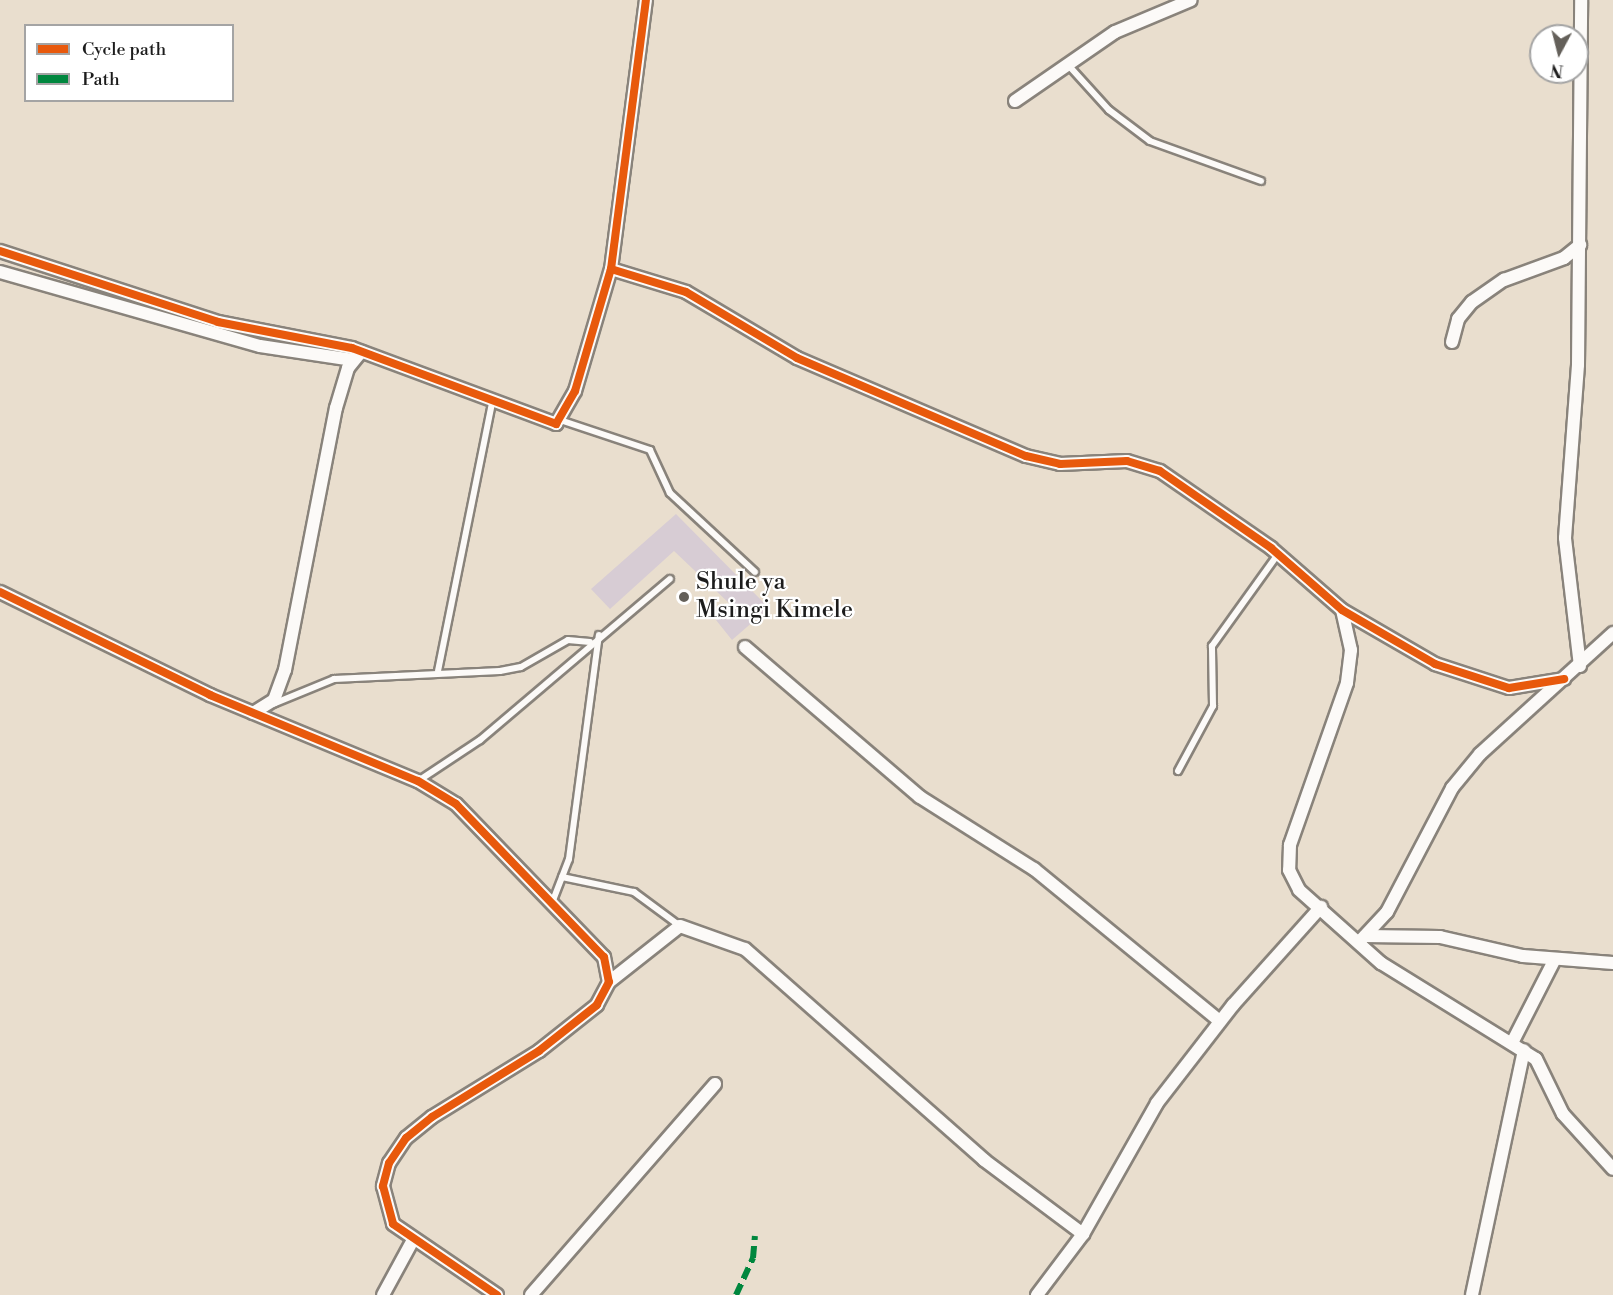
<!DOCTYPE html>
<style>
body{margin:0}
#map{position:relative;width:1613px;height:1295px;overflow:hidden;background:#e9dece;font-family:"Libre Bodoni",serif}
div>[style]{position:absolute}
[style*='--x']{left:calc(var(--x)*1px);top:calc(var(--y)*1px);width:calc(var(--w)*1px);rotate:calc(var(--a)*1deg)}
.building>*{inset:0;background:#d7ccd4}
.roads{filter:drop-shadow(2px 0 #89837b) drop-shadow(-2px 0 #89837b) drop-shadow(0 2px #89837b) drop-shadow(0 -2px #89837b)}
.service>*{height:6px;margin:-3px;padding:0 3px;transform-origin:3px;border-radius:3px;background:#fcfaf8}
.minor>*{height:12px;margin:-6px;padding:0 6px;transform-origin:6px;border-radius:6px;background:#fcfaf8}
.quiet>*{height:6px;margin-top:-3px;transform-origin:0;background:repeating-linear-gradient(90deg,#00873e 0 12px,transparent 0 18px)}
.cycleway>*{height:8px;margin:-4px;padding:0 4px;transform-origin:4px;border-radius:4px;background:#e8590c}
.dots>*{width:16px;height:16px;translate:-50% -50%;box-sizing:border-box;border:3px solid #fff;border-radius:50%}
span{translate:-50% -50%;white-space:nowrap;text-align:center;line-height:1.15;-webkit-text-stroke:4.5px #fff;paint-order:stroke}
.poi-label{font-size:24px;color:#1c1c1c}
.left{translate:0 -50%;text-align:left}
.legend{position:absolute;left:24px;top:24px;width:210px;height:78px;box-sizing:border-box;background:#fff;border:2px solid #a4a4a4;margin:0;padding:8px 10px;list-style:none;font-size:18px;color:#1c1c1c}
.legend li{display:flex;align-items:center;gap:12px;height:30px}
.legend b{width:30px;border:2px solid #a4a4a4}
.north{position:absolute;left:1529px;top:24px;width:60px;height:60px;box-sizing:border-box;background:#fff;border:2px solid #a4a4a4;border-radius:50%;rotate:187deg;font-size:16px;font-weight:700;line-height:24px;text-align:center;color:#1c1c1c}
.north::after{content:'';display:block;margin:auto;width:21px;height:27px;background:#64605a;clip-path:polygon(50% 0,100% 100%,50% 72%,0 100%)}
</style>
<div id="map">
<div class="building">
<i style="clip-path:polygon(676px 514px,769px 608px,732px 640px,716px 620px,732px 606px,674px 551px,610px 609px,591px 589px)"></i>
</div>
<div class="roads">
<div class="service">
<i style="--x:1070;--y:67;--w:58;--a:47.8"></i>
<i style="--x:1109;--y:110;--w:51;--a:37.1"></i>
<i style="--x:1150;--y:141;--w:118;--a:19.8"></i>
<i style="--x:560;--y:420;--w:95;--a:18.4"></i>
<i style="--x:650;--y:450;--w:47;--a:65.1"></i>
<i style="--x:670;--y:493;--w:116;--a:42.9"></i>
<i style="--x:438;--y:671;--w:274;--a:-78.6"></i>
<i style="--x:273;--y:704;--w:66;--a:-22.3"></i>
<i style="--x:334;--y:679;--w:166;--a:-2.8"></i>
<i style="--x:500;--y:671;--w:21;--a:-11"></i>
<i style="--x:521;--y:667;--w:54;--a:-29.9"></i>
<i style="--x:568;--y:640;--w:22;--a:5"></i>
<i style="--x:1178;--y:771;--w:74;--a:-61.7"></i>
<i style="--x:1213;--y:706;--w:60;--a:-91"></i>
<i style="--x:1212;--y:646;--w:113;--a:-54.3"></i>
<i style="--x:418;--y:781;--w:74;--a:-33.5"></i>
<i style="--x:480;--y:740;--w:249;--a:-40.3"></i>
<i style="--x:562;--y:877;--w:74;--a:11.8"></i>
<i style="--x:634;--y:892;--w:57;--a:36.5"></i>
<i style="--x:552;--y:903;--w:47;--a:-68.9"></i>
<i style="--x:569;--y:859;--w:226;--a:-82.4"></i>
</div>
<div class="minor">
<i style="--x:1015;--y:101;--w:121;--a:-34.6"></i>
<i style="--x:1115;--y:32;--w:82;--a:-22.8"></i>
<i style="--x:0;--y:251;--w:229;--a:18"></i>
<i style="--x:218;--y:322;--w:136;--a:11"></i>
<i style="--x:352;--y:348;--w:218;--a:20.4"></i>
<i style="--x:556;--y:424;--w:38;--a:-60"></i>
<i style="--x:575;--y:391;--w:127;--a:-73.6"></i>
<i style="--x:611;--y:269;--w:271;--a:-82.6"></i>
<i style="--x:611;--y:269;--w:78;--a:17"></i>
<i style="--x:686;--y:292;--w:129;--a:30.7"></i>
<i style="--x:797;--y:358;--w:249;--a:23.2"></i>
<i style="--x:1026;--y:456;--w:35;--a:13"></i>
<i style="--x:1060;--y:464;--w:67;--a:-2.6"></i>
<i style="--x:1127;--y:461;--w:34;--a:17"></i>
<i style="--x:1160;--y:471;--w:135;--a:34.7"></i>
<i style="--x:1271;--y:548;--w:94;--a:41.1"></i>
<i style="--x:1342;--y:610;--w:108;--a:30.1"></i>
<i style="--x:1435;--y:664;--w:78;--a:18"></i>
<i style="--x:1509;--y:688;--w:56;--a:-9.3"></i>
<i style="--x:0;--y:272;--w:270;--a:15.9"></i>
<i style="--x:260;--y:346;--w:94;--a:8.6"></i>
<i style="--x:1452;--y:342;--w:24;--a:-75"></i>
<i style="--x:1458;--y:319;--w:22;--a:-51"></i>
<i style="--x:1472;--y:302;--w:39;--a:-35"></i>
<i style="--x:1504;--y:280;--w:64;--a:-20.1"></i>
<i style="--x:1564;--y:258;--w:21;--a:-39"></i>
<i style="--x:0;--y:592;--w:234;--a:26.1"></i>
<i style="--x:210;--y:695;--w:225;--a:22.5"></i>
<i style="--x:418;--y:781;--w:44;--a:31.2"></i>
<i style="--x:456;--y:804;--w:213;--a:46"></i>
<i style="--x:604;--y:957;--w:25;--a:79"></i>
<i style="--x:609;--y:982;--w:26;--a:118"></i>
<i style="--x:597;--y:1005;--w:74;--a:141.6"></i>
<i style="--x:539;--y:1051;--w:126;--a:148.3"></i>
<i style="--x:432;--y:1117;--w:33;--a:141"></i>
<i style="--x:406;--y:1138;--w:30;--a:124"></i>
<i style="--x:389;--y:1163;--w:24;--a:105"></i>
<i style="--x:383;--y:1186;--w:39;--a:75"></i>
<i style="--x:393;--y:1224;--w:126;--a:34.3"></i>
<i style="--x:1342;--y:610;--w:41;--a:77.3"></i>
<i style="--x:1351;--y:650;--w:33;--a:97"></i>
<i style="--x:1347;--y:683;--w:172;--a:109.4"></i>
<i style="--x:1290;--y:845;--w:25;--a:92"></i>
<i style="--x:1289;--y:870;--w:22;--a:63"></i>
<i style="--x:1299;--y:890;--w:110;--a:41.7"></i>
<i style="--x:1381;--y:963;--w:182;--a:31.8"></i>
<i style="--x:1536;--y:1059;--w:61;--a:63.9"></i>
<i style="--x:1563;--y:1114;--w:74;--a:47.7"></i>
<i style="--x:745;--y:647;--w:230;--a:40.6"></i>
<i style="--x:920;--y:797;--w:135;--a:32.3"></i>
<i style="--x:1034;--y:869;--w:240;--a:39.3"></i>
<i style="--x:1580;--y:666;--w:129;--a:-96.7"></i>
<i style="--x:1565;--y:538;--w:173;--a:-85.7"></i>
<i style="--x:1578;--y:365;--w:365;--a:-89.5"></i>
<i style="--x:253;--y:713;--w:25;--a:-32"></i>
<i style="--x:274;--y:700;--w:32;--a:-70"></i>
<i style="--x:285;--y:670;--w:267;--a:-79"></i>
<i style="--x:336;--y:408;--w:42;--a:-73.3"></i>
<i style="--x:348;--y:368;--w:21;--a:-51"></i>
<i style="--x:1365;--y:936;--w:75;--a:0.8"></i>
<i style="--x:1440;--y:937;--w:85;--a:12.9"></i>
<i style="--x:1523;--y:956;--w:90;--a:4.4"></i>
<i style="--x:1359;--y:942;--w:41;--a:-47"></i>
<i style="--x:1387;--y:912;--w:140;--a:-62.3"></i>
<i style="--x:1452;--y:788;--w:44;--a:-50.5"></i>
<i style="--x:1480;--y:754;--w:180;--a:-42.3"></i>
<i style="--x:609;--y:982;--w:90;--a:-38.3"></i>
<i style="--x:680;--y:926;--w:69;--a:19.5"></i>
<i style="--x:745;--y:949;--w:319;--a:41.4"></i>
<i style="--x:984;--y:1160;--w:124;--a:36.8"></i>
<i style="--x:1513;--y:1041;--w:92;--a:-62.9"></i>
<i style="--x:383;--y:1295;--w:63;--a:-61.4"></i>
<i style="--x:531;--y:1295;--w:280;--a:-48.9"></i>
<i style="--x:1037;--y:1295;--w:76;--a:-53"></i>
<i style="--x:1083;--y:1234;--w:150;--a:-60.5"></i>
<i style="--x:1157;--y:1103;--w:124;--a:-52.2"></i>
<i style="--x:1233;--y:1005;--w:132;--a:-48.1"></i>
<i style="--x:1472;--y:1295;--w:250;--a:-78"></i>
</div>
</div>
<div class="quiet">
<i style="--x:736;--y:1295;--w:41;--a:-65.3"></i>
<i style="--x:753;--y:1258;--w:22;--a:-85"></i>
</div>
<div class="cycleway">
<i style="--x:0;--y:251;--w:229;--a:18"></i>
<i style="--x:218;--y:322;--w:136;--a:11"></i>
<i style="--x:352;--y:348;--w:218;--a:20.4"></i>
<i style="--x:556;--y:424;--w:38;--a:-60"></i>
<i style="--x:575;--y:391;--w:127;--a:-73.6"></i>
<i style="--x:611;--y:269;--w:271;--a:-82.6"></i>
<i style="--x:611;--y:269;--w:78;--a:17"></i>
<i style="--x:686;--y:292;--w:129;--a:30.7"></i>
<i style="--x:797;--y:358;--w:249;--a:23.2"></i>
<i style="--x:1026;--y:456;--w:35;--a:13"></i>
<i style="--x:1060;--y:464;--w:67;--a:-2.6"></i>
<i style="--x:1127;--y:461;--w:34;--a:17"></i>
<i style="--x:1160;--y:471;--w:135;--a:34.7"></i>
<i style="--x:1271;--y:548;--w:94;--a:41.1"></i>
<i style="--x:1342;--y:610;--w:108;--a:30.1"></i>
<i style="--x:1435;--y:664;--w:78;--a:18"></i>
<i style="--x:1509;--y:688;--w:56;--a:-9.3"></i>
<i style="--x:0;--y:592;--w:234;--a:26.1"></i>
<i style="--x:210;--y:695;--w:225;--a:22.5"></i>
<i style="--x:418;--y:781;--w:44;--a:31.2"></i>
<i style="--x:456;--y:804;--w:213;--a:46"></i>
<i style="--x:604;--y:957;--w:25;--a:79"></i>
<i style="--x:609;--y:982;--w:26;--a:118"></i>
<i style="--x:597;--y:1005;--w:74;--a:141.6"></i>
<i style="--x:539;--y:1051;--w:126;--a:148.3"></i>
<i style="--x:432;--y:1117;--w:33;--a:141"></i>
<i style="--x:406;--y:1138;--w:30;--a:124"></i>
<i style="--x:389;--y:1163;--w:24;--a:105"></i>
<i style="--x:383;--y:1186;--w:39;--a:75"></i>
<i style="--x:393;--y:1224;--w:126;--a:34.3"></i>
</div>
<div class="dots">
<i style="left:684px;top:597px;background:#64605a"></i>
</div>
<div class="poi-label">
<span class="left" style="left:696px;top:597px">Shule ya<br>Msingi Kimele</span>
</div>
<ul class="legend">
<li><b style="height:8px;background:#e8590c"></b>Cycle path</li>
<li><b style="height:8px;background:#00873e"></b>Path</li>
</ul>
<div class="north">N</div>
</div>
